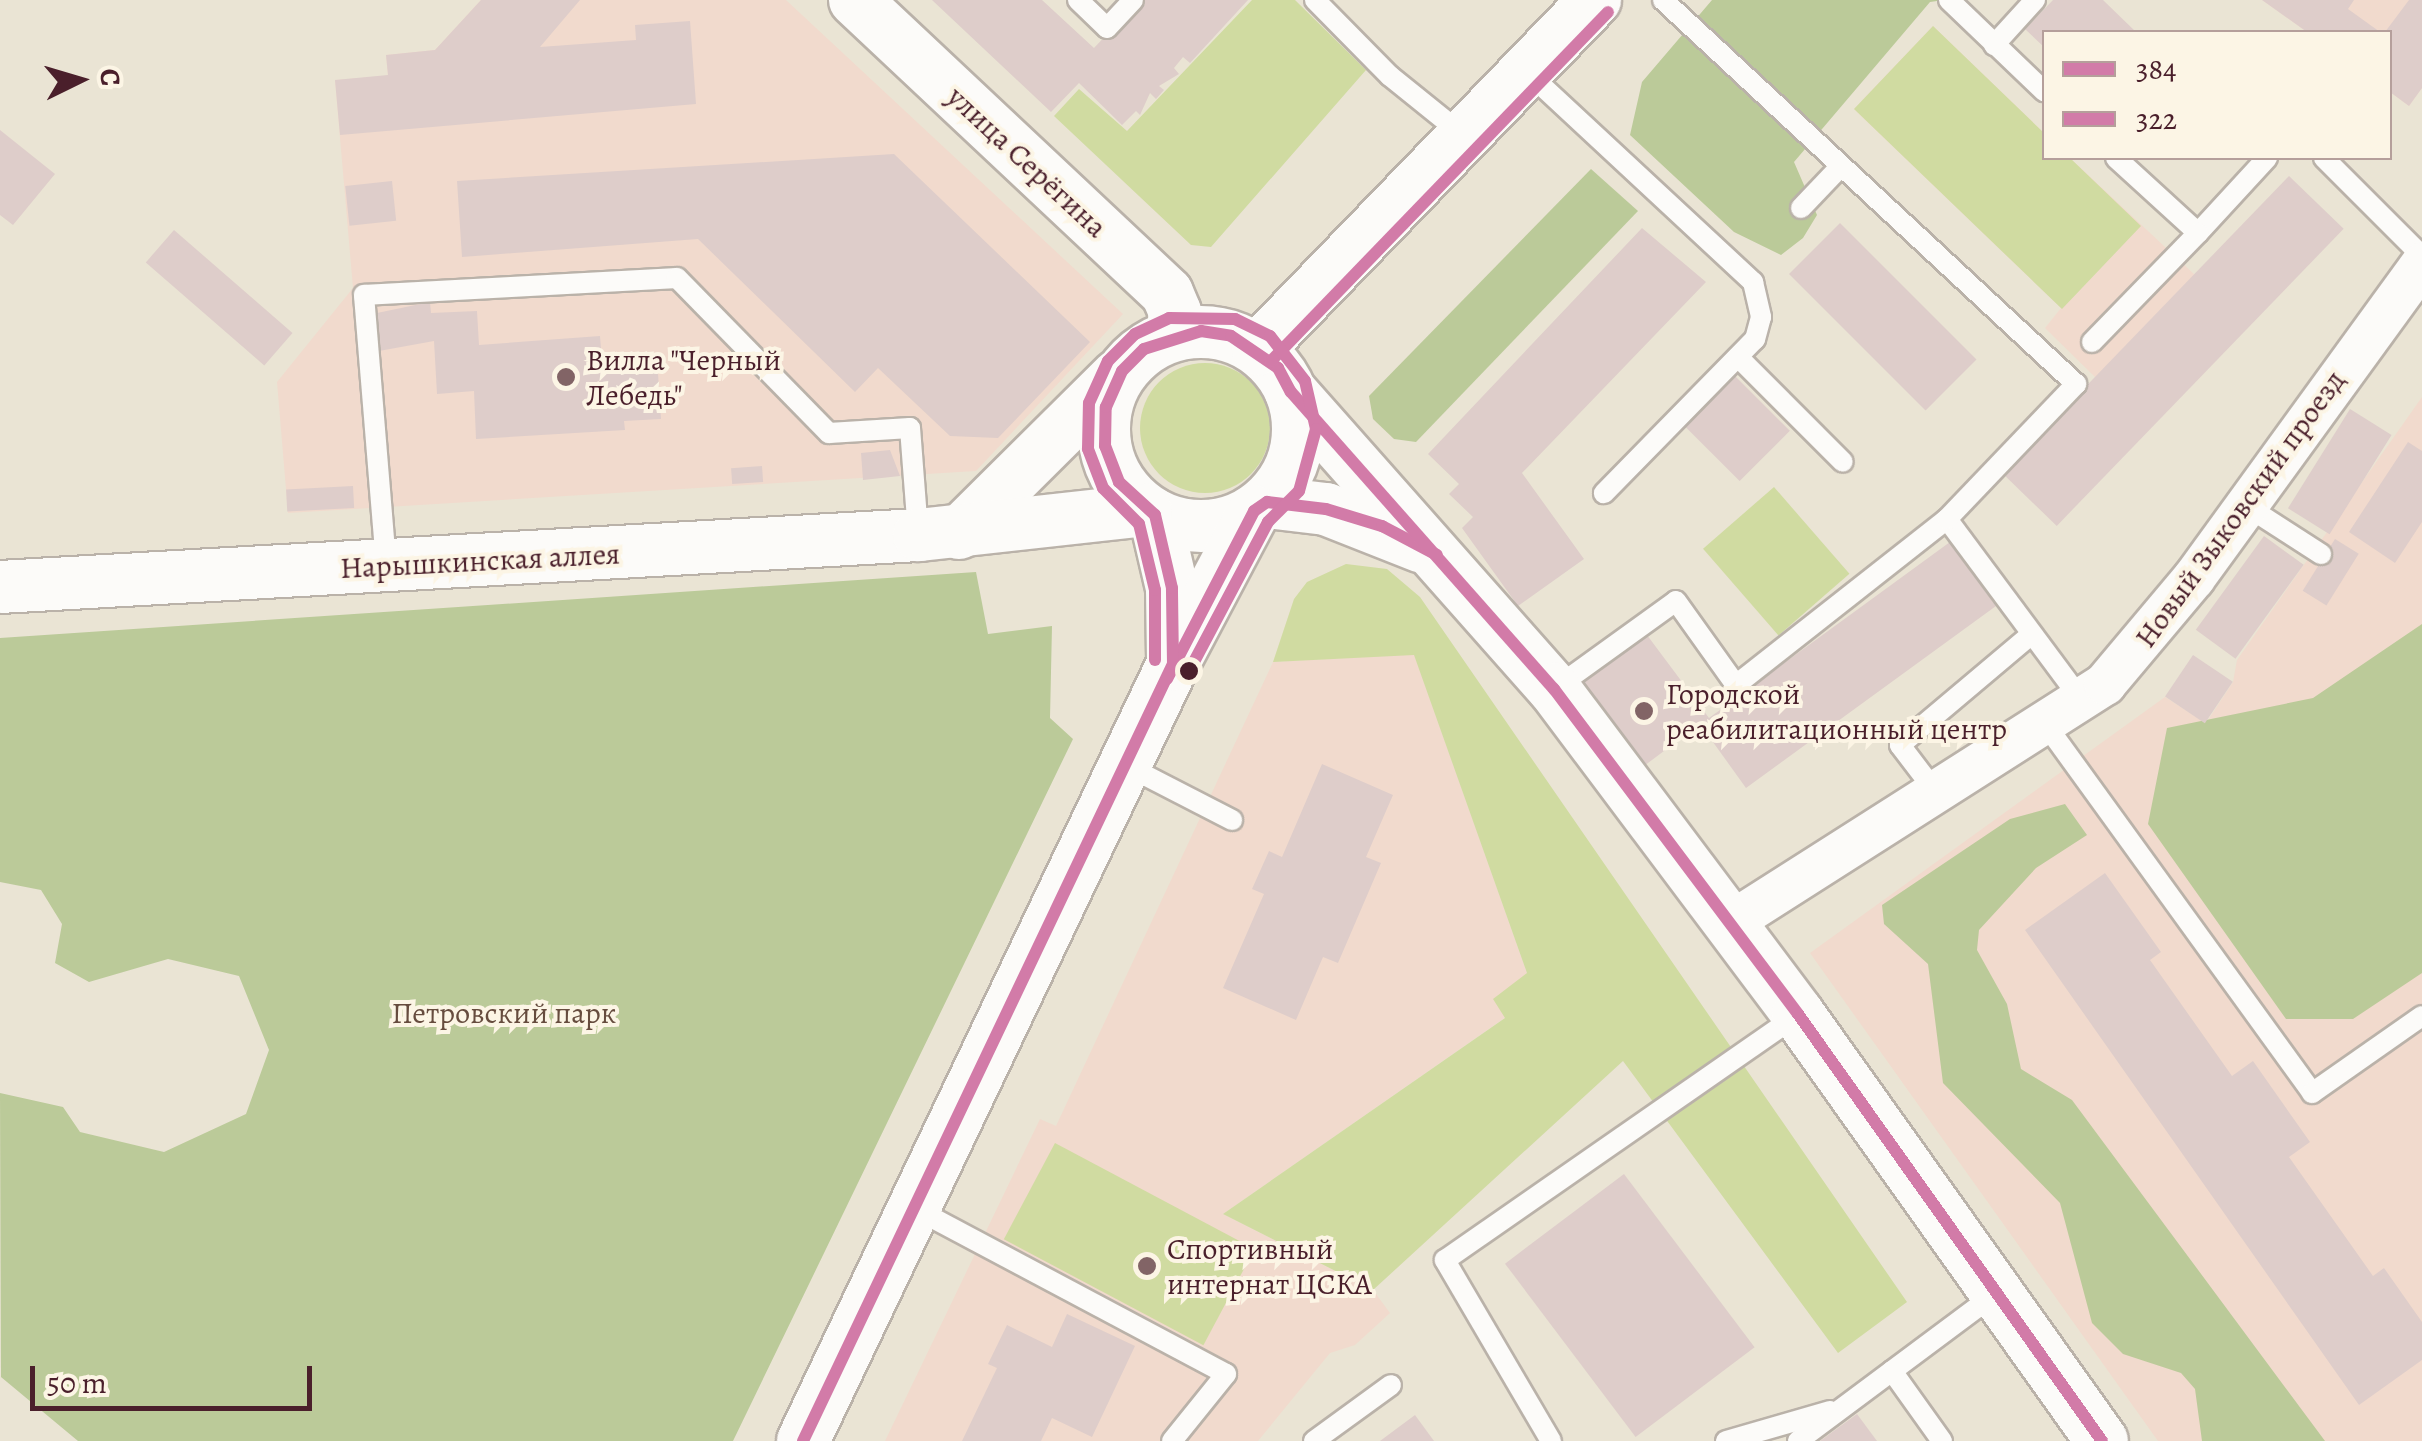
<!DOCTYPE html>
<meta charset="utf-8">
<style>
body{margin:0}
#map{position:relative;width:2422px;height:1441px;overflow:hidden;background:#eae4d4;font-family:Alegreya,serif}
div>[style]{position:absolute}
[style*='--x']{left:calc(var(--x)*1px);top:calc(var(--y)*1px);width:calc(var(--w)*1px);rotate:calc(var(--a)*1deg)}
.built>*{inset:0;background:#f1dacd}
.green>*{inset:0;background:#d0dba1;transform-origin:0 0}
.round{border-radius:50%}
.forest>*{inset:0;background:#bbca99}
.building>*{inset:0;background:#decdca;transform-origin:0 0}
.roads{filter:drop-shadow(2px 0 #bab2a9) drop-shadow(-2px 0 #bab2a9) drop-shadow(0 2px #bab2a9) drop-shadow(0 -2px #bab2a9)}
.service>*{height:20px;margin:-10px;padding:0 10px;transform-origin:10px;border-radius:10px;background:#fcfbf9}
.minor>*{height:42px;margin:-21px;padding:0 21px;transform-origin:21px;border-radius:21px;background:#fcfbf9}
.tertiary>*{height:52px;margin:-26px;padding:0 26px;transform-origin:26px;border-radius:26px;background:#fcfbf9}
.tertiary>.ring{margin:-26px;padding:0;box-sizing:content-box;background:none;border:52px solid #fcfbf9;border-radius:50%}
.bus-1>*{height:12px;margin:-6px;padding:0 6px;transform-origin:6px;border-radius:6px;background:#d27ba8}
.bus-2>*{height:12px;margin:-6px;padding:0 6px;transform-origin:6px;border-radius:6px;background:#d27ba8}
.dots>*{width:28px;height:28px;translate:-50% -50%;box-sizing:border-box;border:5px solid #fcf5e5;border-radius:50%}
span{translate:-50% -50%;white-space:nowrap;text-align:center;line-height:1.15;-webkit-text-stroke:8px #fcf5e5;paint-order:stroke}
.street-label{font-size:30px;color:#4a1f2b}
.poi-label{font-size:30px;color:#4a1f2b}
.left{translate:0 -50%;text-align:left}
.park-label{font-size:30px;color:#664c3e}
.legend{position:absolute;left:2042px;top:30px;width:350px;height:130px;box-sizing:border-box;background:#fcf5e5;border:2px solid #b59f9b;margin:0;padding:12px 18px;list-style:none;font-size:30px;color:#4a1f2b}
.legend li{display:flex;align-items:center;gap:20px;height:50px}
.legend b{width:50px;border:2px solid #b59f9b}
.north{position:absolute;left:30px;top:30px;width:100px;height:100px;-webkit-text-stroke:8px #fcf5e5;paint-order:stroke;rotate:85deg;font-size:28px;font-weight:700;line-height:40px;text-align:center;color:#4a1f2b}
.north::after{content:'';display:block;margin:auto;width:35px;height:45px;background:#4a1f2b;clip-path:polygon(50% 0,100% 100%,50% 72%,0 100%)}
.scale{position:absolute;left:30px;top:1366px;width:282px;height:45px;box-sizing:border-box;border:5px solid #4a1f2b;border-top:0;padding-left:12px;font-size:30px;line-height:35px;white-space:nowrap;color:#4a1f2b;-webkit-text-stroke:8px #fcf5e5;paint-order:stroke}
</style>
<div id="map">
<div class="built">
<i style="clip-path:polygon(481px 0,786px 0,1123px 314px,976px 471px,288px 513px,277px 382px,353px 288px,335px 80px,388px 76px,386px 55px,435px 50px)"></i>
<i style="clip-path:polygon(2262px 0,2422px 0,2422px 88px,2409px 106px,2390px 92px,2390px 32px,2307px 32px)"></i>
<i style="clip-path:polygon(1933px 26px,2044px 133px,2044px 158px,2070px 158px,2195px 275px,2096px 378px,2045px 328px,2061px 308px,1854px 109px)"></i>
<i style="clip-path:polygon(2422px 397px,2422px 1441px,2158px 1441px,1810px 953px,2165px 697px,2206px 723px,2233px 682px,2237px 660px)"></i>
<i style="clip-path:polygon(1414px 654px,1527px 973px,1506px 1017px,1223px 1214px,1373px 1290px,1390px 1313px,1355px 1345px,1330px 1353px,1258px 1441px,885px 1441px,1040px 1119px,1056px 1126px,1273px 662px)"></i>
</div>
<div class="green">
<i style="clip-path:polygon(1252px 0,1295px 0,1366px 70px,1211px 247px,1191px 245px,1054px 116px,1079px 89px,1127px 131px)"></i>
<i style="clip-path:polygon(1933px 26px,2044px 133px,2044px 158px,2070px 158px,2141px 226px,2062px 309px,1854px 109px)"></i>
<i class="round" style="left:1140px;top:363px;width:130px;height:130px"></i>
<i style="left:1774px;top:487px;width:115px;height:94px;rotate:49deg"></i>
<i style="clip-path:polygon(1346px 564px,1387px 569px,1420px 597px,1907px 1302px,1838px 1353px,1623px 1061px,1373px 1290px,1223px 1214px,1505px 1018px,1493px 999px,1527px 973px,1414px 655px,1273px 662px,1294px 599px,1307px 582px)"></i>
<i style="left:1055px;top:1143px;width:226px;height:109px;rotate:28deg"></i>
</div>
<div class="forest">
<i style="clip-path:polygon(1712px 0,1944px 0,1930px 2px,1794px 162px,1817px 215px,1803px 238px,1781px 255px,1734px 232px,1630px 135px,1642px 82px)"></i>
<i style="clip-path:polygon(1591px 169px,1638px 211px,1416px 442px,1394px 439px,1373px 419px,1369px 396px)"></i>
<i style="clip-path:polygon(976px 572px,988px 634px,1052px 626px,1050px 718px,1073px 739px,733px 1441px,78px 1441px,1px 1377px,0 1093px,63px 1107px,80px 1132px,164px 1152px,246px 1114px,269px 1050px,239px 976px,168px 959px,89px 982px,55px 963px,62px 924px,41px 890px,0 882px,0 638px)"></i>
<i style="clip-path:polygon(2422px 624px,2422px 973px,2353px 1019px,2286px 1019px,2148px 824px,2167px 728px,2313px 698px)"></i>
<i style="clip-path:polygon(2065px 804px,2087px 835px,2036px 868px,1979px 930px,1977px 950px,2007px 1004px,2021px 1069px,2072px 1100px,2325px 1441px,2202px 1441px,2195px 1389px,2181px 1373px,2123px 1354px,2092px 1323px,2060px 1203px,1943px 1083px,1928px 964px,1884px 924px,1882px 905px,2010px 819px)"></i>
</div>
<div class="building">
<i style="clip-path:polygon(481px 0,580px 0,540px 47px,636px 40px,635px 25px,690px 21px,696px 104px,340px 135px,335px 80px,388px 75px,386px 55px,435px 50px)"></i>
<i style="clip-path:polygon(932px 0,1042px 0,1094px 48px,1139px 0,1248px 0,1190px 63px,1183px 57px,1174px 68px,1179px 74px,1159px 86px,1164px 90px,1156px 99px,1150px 93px,1140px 115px,1136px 111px,1122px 125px,1079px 83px,1051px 112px)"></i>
<i style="clip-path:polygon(2053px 0,2103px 0,2136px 32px,2044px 32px,2044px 47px,2025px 29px)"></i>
<i style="clip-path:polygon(2262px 0,2354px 0,2348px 9px,2380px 32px,2307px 32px)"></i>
<i style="clip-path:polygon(2409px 0,2422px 0,2422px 88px,2409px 106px,2390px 92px,2385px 32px)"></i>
<i style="clip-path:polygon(0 130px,55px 174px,13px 225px,0 215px)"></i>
<i style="clip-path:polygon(894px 154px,1090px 342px,998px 438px,950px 436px,878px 368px,855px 392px,698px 239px,462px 257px,457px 181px)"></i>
<i style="left:2289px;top:176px;width:76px;height:413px;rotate:44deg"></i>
<i style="left:392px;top:181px;width:40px;height:47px;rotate:84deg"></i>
<i style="left:1840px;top:223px;width:193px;height:72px;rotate:45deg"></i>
<i style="clip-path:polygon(1642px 228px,1706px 282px,1522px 473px,1584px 559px,1518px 606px,1462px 528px,1473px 517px,1449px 494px,1459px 484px,1428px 454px)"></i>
<i style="left:174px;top:230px;width:157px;height:43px;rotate:41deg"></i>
<i style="clip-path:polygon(430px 302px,431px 313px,477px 311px,479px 345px,600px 336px,602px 362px,657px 358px,661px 419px,624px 421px,625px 430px,476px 439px,474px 391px,437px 394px,434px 341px,379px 351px,377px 313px)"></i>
<i style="left:1734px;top:375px;width:79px;height:71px;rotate:45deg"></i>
<i style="left:2350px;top:409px;width:49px;height:117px;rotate:32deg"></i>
<i style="clip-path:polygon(2408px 442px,2422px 451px,2422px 522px,2395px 563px,2349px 532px)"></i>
<i style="clip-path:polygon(890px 450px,900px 476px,863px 480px,861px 453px)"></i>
<i style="left:762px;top:466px;width:16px;height:31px;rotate:86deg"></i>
<i style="left:353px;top:486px;width:22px;height:67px;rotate:87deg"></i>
<i style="left:2264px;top:536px;width:49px;height:116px;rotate:36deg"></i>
<i style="left:2335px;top:539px;width:28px;height:61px;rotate:32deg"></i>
<i style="clip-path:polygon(1950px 542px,1996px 606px,1746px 788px,1700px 724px,1644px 766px,1580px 678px,1644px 631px,1709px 718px)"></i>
<i style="left:2193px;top:655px;width:48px;height:50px;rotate:34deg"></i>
<i style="clip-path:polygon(1322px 764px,1393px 795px,1366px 857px,1381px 863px,1338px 963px,1323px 957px,1296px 1020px,1223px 988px,1264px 894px,1252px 889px,1269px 851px,1282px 857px)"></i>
<i style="clip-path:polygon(2105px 873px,2161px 952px,2150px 960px,2232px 1076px,2253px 1061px,2310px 1142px,2289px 1157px,2373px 1276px,2384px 1268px,2422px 1322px,2422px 1360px,2359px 1405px,2025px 930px)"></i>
<i style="left:1624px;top:1174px;width:217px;height:149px;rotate:53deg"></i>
<i style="clip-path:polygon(1067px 1314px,1135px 1346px,1092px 1437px,1052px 1418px,1041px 1441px,962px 1441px,997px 1368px,988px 1364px,1007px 1325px,1052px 1347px)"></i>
<i style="clip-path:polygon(1857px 1414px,1877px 1441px,1820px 1441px)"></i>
<i style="clip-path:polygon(1415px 1415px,1434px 1441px,1380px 1441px)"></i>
</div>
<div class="roads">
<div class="service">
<i style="--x:1078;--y:0;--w:40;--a:44"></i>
<i style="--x:1107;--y:28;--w:38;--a:-47"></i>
<i style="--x:1315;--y:0;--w:107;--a:45.4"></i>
<i style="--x:1390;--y:76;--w:92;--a:38.9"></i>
<i style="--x:1949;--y:0;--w:132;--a:43.8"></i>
<i style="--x:1994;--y:45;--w:61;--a:-47.7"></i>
<i style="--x:1527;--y:72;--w:309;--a:42.9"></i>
<i style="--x:1753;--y:282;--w:36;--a:77"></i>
<i style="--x:1761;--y:317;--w:23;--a:105"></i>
<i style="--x:1755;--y:339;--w:216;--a:134.4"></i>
<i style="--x:2116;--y:158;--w:111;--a:42.4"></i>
<i style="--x:2198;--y:233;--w:102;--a:-47.4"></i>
<i style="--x:2324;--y:158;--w:139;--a:45"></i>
<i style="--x:1801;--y:208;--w:58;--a:-46.4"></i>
<i style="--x:2092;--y:342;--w:152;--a:-45.8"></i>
<i style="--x:1738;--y:357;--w:148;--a:45"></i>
<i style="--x:2248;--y:507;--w:87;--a:32.8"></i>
<i style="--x:1947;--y:519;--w:227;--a:53.4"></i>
<i style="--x:386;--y:563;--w:269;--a:-94.7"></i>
<i style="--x:364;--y:295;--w:313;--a:-3.1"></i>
<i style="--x:677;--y:278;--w:217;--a:45.6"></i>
<i style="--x:829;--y:433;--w:81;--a:-3.5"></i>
<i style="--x:910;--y:428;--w:105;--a:85.6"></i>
<i style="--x:1554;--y:689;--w:150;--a:-35.8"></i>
<i style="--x:1676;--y:601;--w:103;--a:54.5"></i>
<i style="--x:1736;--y:685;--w:268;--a:-38.2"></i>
<i style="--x:1947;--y:519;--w:187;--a:-46.3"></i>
<i style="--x:2076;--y:384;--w:564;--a:-137.08"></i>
<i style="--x:2046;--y:725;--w:454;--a:54.1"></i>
<i style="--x:2312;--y:1093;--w:134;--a:-35"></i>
<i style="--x:1129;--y:767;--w:116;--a:27.2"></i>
<i style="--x:1935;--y:791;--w:58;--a:-127.3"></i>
<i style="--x:1900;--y:745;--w:172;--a:-40.1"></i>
<i style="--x:916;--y:1209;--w:351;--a:28"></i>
<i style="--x:1226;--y:1374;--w:86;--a:128.9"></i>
<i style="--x:1892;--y:1371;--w:86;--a:54.5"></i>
<i style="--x:1314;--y:1441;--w:95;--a:-36"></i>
<i style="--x:1551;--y:1441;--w:210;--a:-120.4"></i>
<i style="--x:1445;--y:1260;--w:429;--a:-34.8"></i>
<i style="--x:1726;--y:1441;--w:108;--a:-16.1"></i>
<i style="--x:1798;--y:1441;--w:246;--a:-36.7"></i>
</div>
<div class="minor">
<i style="--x:1730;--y:923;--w:445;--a:-32.5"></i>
<i style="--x:2105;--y:684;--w:138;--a:-50"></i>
<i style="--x:2194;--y:578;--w:388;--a:-54"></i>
</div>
<div class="tertiary">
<i style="--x:855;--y:0;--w:428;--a:43.2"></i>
<i style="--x:1167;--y:293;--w:21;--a:67"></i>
<i style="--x:1175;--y:312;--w:23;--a:97"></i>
<i class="ring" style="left:1104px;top:332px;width:142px;height:142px"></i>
<i style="--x:1258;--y:349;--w:485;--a:-46"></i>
<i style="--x:1291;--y:392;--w:397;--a:48.5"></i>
<i style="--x:1554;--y:689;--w:406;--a:53.1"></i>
<i style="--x:1798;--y:1014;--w:524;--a:54.55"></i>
<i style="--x:1267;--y:502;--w:59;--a:6.8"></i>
<i style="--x:1326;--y:509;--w:103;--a:21.6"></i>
<i style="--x:1155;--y:515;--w:75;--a:76.9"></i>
<i style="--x:1172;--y:588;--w:69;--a:89.2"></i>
<i style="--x:959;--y:533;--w:223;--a:-44.8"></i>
<i style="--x:0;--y:587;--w:920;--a:-3.24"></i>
<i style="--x:919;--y:535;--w:228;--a:-6.3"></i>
<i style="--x:803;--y:1441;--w:861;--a:-64.54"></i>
<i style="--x:1173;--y:664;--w:173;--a:-62.1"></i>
</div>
</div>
<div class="bus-1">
<i style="--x:1167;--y:679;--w:189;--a:-62.6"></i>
<i style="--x:1254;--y:511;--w:16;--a:-35"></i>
<i style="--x:1267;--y:502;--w:59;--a:6.8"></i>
<i style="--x:1326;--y:509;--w:59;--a:16.9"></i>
<i style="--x:1382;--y:526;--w:62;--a:27.8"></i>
<i style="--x:803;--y:1441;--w:861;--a:-64.54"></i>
<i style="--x:1173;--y:664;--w:76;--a:-90.8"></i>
<i style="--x:1172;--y:588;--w:75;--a:-103.1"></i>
<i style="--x:1155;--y:515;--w:49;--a:-137.5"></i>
<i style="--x:1119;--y:482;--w:39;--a:-111"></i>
<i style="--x:1105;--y:446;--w:39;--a:-89"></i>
<i style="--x:1106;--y:407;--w:39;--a:-66"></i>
<i style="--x:1122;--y:371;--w:31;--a:-45"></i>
<i style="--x:1144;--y:349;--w:60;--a:-17.5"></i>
<i style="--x:1201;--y:331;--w:30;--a:9"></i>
<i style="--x:1231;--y:336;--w:57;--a:34.2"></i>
<i style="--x:1278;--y:368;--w:27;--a:62"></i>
<i style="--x:1291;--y:392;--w:397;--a:48.5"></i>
<i style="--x:1554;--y:689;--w:406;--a:53.1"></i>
<i style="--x:1798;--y:1014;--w:524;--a:54.55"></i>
</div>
<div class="bus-2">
<i style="--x:1271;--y:361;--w:485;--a:-46"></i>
<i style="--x:1155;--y:660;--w:70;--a:-90"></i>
<i style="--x:1155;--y:590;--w:68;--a:-103.6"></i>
<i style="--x:1139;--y:524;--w:51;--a:-135"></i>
<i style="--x:1103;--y:488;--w:42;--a:-111"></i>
<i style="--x:1088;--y:449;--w:46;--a:-88.8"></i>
<i style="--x:1089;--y:403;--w:46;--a:-65.7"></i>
<i style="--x:1108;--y:361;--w:38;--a:-45"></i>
<i style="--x:1135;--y:334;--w:38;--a:-25"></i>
<i style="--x:1169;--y:318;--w:66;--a:0.9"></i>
<i style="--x:1235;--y:319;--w:39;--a:26"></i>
<i style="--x:1270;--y:336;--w:57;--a:52.1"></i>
<i style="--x:1305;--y:381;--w:49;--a:77.1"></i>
<i style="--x:1316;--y:429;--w:64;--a:105.3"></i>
<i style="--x:1299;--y:491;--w:44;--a:135"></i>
<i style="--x:1268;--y:522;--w:169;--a:117.9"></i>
</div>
<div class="dots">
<i style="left:566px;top:377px;background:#826466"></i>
<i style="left:1189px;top:671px;background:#4a1f2b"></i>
<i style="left:1644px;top:711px;background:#826466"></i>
<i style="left:1147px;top:1266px;background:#826466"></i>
</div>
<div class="street-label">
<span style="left:1027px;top:162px;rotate:43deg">улица Серёгина</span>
<span style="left:2240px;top:509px;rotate:-54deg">Новый Зыковский проезд</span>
<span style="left:480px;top:561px;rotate:-3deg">Нарышкинская аллея</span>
</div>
<div class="poi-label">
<span class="left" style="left:586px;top:377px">Вилла "Черный<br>Лебедь"</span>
<span class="left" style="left:1666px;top:711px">Городской<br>реабилитационный центр</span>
<span class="left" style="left:1167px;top:1266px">Спортивный<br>интернат ЦСКА</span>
</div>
<div class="park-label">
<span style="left:504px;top:1013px">Петровский парк</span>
</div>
<ul class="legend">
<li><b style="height:12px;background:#d27ba8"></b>384</li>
<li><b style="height:12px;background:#d27ba8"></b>322</li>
</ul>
<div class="north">С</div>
<div class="scale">50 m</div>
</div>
